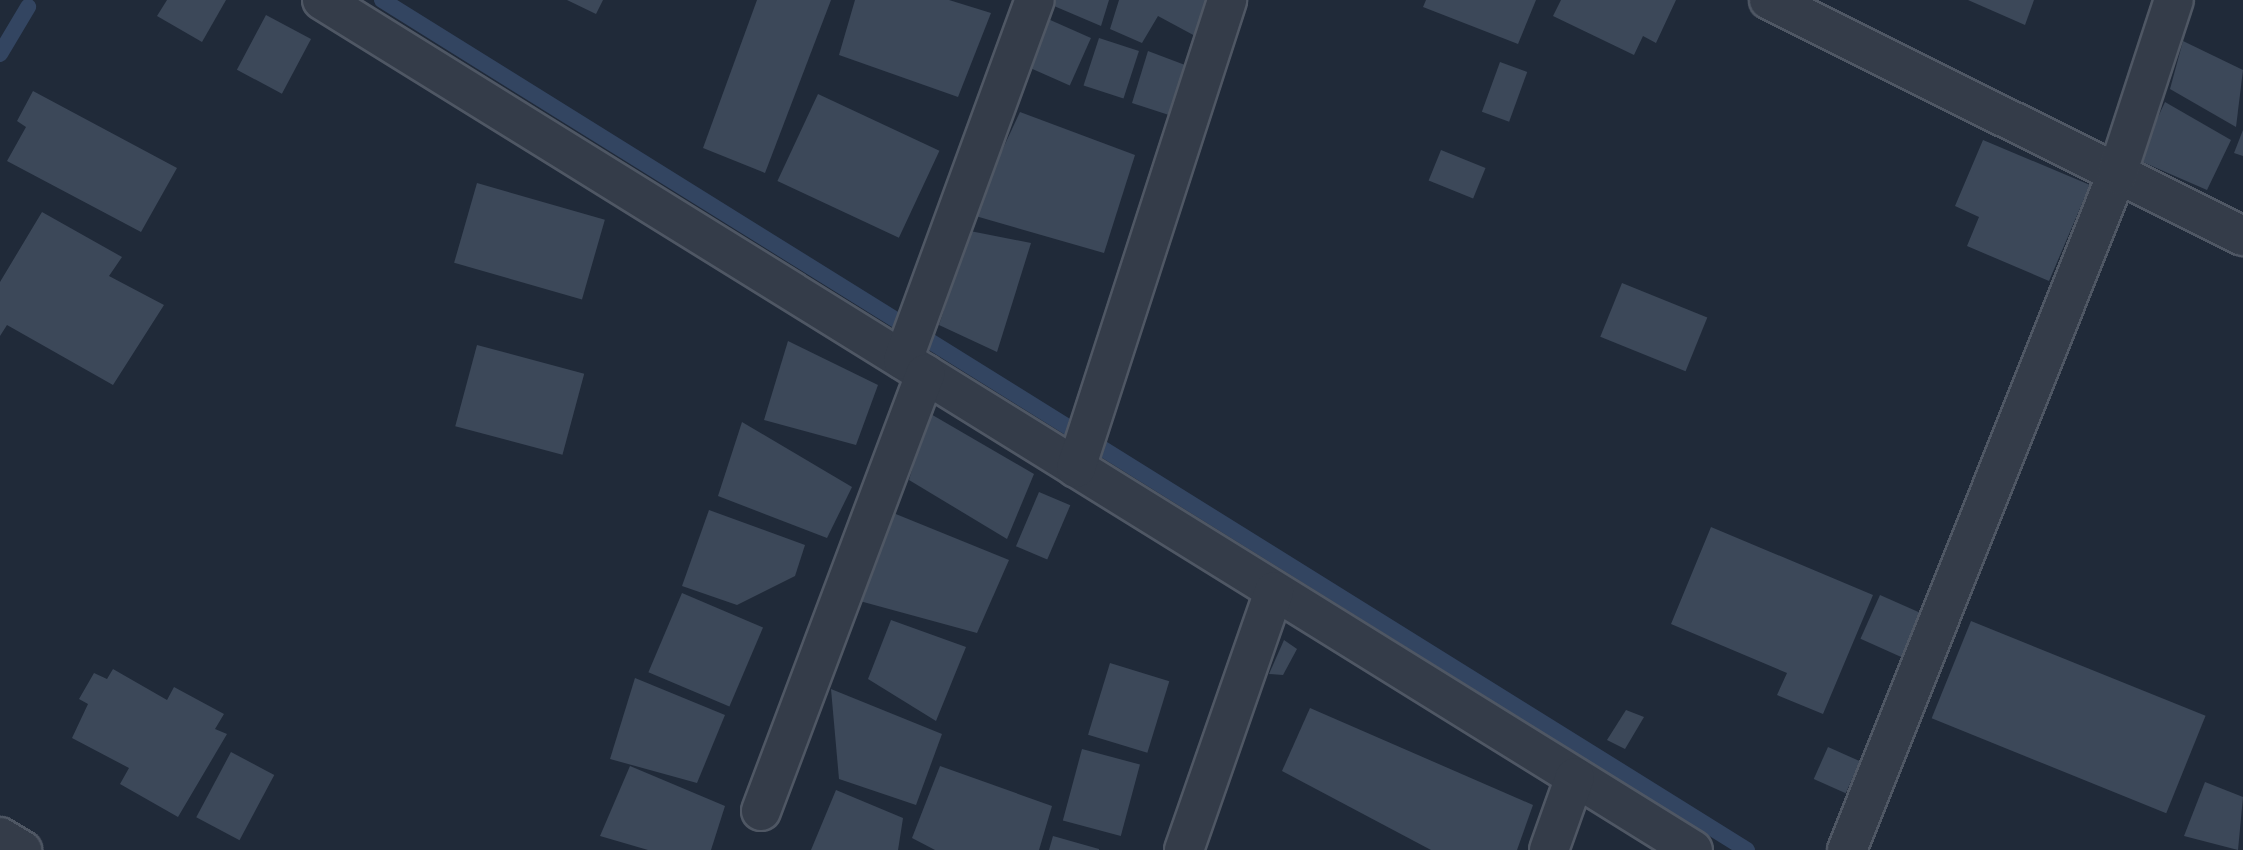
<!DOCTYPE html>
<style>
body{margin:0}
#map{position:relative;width:2243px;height:850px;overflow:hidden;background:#202a39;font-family:"Public Sans",sans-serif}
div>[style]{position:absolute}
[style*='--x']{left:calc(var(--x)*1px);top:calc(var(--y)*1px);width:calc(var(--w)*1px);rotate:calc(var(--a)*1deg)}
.stream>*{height:16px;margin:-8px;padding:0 8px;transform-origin:8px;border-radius:8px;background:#334561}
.building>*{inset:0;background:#3c4859;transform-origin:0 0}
.roads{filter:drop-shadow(2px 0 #4f5764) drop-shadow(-2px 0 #4f5764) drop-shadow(0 2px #4f5764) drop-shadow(0 -2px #4f5764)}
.street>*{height:38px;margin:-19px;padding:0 19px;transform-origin:19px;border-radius:19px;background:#343c49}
span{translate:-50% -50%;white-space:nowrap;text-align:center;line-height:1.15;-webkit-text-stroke:6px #19212e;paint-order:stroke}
</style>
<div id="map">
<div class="stream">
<i style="--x:382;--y:0;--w:1608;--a:31.91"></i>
<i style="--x:0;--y:54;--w:55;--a:-59.2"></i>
</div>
<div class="building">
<i style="clip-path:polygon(167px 0,226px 0,202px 42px,157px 16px)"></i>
<i style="clip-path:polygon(567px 0,603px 0,596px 14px)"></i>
<i style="clip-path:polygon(757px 0,831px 0,765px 173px,703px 148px)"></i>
<i style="clip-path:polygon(855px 0,949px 0,991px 13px,958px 97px,839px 55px)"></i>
<i style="clip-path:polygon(1056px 0,1109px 0,1101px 26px,1054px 6px)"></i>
<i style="clip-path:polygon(1119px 0,1213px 0,1197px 37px,1158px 16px,1142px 43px,1110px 29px)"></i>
<i style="clip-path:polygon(1426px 0,1536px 0,1518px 44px,1423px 7px)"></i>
<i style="clip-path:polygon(1561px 0,1676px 0,1656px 43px,1643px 36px,1634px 55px,1553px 16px)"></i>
<i style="clip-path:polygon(1968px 0,2034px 0,2025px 25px)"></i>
<i style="left:266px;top:15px;width:51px;height:62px;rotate:28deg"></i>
<i style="left:1048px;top:19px;width:47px;height:52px;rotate:24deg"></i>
<i style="left:1099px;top:38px;width:42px;height:50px;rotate:18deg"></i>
<i style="clip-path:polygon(2183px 41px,2243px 70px,2236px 127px,2170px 89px)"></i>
<i style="clip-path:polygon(1148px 51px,1193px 68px,1172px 116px,1132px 103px)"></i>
<i style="left:1500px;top:62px;width:29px;height:53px;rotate:20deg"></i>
<i style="clip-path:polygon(33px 91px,177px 168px,141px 232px,7px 161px,26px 127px,17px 121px)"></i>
<i style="left:818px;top:94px;width:134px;height:96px;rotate:25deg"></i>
<i style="clip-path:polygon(2165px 102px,2231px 140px,2207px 190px,2138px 160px)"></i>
<i style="clip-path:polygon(1020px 112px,1135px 155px,1104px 253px,972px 215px)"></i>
<i style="clip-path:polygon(2243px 130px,2243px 156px,2234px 153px)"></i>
<i style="clip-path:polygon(1983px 140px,2090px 185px,2049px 281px,1967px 246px,1979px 217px,1955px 206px)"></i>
<i style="left:1441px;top:150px;width:48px;height:33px;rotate:22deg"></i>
<i style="left:477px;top:183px;width:133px;height:83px;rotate:16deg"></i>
<i style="clip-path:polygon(42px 212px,122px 257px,109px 276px,164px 305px,113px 385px,7px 325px,0 336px,0 282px)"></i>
<i style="clip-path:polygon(970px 231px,1031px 243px,997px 352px,939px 325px)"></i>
<i style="left:1622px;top:283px;width:92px;height:58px;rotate:22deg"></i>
<i style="clip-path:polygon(788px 341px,878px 385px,856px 445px,764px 420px)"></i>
<i style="left:477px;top:345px;width:111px;height:84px;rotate:15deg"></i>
<i style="clip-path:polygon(929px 413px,1034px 474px,1007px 539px,909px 480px)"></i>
<i style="clip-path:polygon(742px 422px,852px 487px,827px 538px,718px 496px)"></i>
<i style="left:1039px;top:492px;width:34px;height:59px;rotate:23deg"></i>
<i style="clip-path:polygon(881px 508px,1009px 560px,977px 633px,856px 600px)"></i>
<i style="clip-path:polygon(709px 510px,805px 545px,795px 576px,737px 605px,682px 586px)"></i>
<i style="clip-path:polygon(1711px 527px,1873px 595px,1823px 714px,1777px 695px,1787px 673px,1671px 624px)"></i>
<i style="left:682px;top:593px;width:88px;height:86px;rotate:23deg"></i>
<i style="left:1880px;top:595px;width:47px;height:48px;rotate:24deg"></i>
<i style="clip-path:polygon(891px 620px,966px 647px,936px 721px,868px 679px)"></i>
<i style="left:1971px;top:621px;width:253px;height:105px;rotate:22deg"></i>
<i style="clip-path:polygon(1284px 640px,1297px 649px,1283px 675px,1269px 674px)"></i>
<i style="left:1110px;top:663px;width:62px;height:75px;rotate:17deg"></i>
<i style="clip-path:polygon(113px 669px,167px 700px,174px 687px,224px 714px,215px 729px,227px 734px,178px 817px,120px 784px,129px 768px,72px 738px,88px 704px,79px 699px,94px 673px,107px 679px)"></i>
<i style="clip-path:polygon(635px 678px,725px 715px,697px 783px,610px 759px)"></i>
<i style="clip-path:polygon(831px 689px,942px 734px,916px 805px,839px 779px)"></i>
<i style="clip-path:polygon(1310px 708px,1533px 805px,1517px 850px,1431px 850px,1282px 771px)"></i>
<i style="clip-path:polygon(1626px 710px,1644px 717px,1625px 749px,1607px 740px)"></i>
<i style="left:1828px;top:747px;width:35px;height:35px;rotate:24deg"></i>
<i style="left:1082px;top:749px;width:60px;height:74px;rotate:15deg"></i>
<i style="left:231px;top:752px;width:49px;height:74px;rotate:28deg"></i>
<i style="clip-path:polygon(630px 766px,725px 806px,711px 850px,648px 850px,600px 836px)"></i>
<i style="clip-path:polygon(940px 766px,1052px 806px,1039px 850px,935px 850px,912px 838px)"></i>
<i style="clip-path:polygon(2205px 782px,2243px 797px,2238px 850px,2184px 836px)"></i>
<i style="clip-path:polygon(836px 790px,903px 818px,898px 850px,811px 850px)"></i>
<i style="clip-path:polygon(1053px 836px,1099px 849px,1099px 850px,1049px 850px)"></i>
</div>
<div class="roads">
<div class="street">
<i style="--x:322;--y:0;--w:1613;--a:31.8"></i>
<i style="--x:1769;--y:0;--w:530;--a:26.47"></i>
<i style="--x:903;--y:360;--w:383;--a:-69.9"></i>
<i style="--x:1076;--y:468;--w:492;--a:-72.1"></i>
<i style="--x:761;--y:811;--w:467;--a:-69.4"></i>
<i style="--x:0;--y:837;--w:26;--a:31"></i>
<i style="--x:1184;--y:850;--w:274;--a:-70.8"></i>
<i style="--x:1549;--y:850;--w:77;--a:-70.4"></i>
<i style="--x:1847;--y:850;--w:728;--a:-68.23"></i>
<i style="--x:2117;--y:174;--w:183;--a:-71.9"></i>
</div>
</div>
</div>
